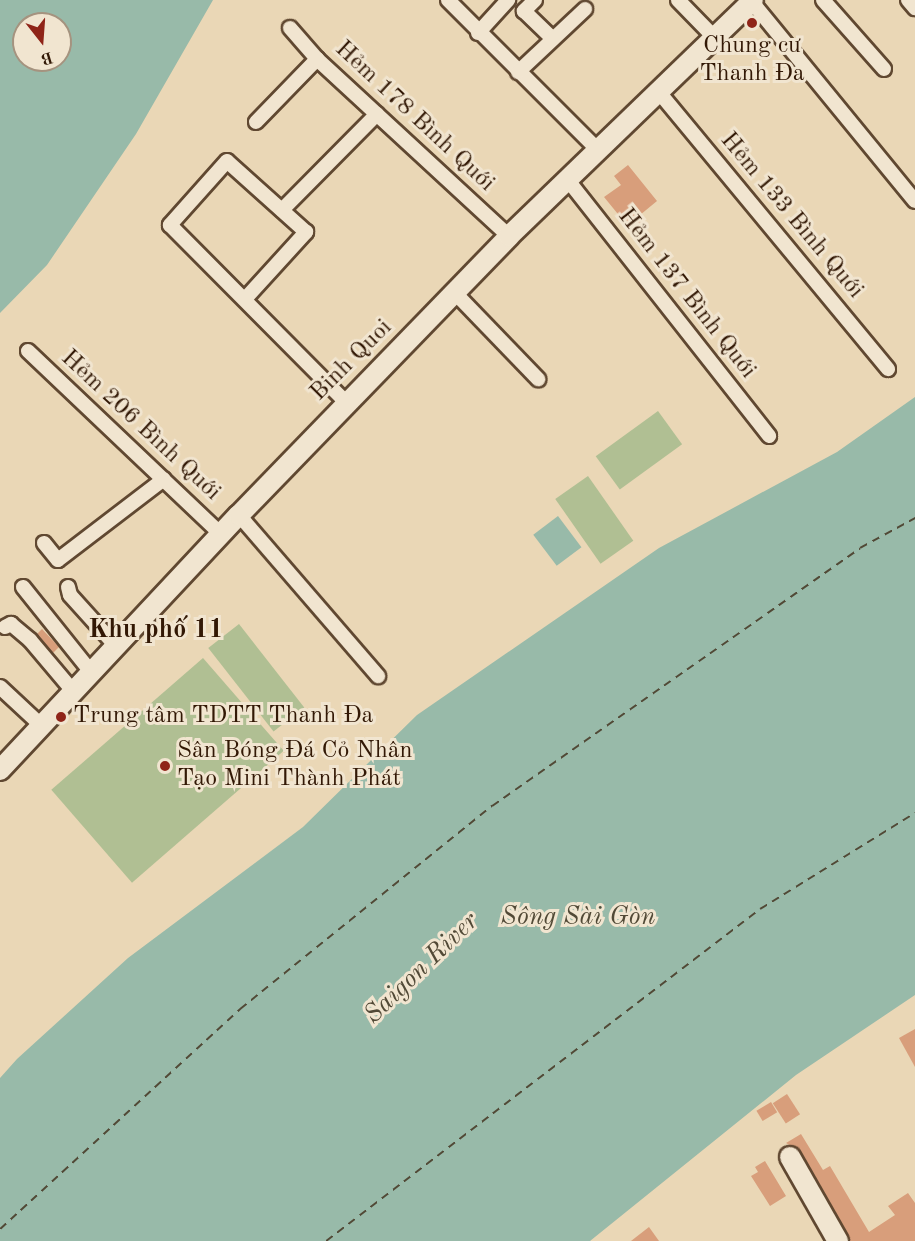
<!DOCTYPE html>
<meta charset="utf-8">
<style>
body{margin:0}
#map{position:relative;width:915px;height:1241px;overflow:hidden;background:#ead7b6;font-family:"Old Standard TT",serif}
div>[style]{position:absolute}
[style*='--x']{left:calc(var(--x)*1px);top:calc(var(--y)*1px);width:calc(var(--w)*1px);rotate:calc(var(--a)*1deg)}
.green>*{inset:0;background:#b0bf93;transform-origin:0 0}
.water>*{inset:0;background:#98baa9;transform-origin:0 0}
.ferry>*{height:1.5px;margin-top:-0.75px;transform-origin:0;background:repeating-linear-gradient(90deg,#514936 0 8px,transparent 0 14px)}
.building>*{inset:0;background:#d89e7b;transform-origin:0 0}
.roads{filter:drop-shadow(2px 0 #604831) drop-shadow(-2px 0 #604831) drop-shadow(0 2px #604831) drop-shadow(0 -2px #604831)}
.street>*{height:14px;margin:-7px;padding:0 7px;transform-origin:7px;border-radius:7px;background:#f1e5d0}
.secondary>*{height:20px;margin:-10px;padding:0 10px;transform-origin:10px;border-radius:10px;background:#f1e5d0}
.dots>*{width:16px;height:16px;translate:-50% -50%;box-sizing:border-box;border:3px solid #f1e5d0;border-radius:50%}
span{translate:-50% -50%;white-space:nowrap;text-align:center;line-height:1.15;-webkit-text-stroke:6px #f1e5d0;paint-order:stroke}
.poi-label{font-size:24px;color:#321805}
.left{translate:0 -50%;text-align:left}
.street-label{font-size:24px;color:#321805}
.neighbourhood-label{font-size:26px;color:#321805;font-weight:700}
.water-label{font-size:26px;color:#514936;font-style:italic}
.north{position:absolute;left:12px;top:12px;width:60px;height:60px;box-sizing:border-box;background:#f1e5d0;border:2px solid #a5937f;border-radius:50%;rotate:163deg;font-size:16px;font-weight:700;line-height:24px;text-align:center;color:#321805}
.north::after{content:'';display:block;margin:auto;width:21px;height:27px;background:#8f2418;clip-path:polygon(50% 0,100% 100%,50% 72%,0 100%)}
</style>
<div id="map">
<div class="green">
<i style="left:658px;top:411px;width:41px;height:77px;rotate:54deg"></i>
<i style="left:588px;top:476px;width:79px;height:40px;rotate:55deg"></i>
<i style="left:239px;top:624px;width:106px;height:39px;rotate:52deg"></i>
<i style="left:203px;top:658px;width:123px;height:201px;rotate:49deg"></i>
</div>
<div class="water">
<i style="clip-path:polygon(evenodd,0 0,213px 0,136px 134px,47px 265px,0 313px,0 0,24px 24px,60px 24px,60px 60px,24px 60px,24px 24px)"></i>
<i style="clip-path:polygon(915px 397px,915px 995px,796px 1075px,590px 1241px,0 1241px,0 1078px,17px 1059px,128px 958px,303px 827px,417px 715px,659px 548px,837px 452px)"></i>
<i style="left:558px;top:516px;width:39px;height:31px;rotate:53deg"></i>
</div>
<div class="ferry">
<i style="--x:0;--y:1229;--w:326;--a:-42.5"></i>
<i style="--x:240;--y:1009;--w:324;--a:-38.9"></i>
<i style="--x:492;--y:806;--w:449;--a:-35"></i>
<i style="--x:860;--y:548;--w:63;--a:-28.6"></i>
<i style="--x:326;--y:1241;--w:546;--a:-37.42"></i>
<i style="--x:760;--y:909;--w:182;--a:-31.8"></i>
</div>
<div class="building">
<i style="clip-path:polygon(628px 165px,657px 201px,640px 215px,644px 220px,631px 230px,604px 197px,621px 185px,614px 176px)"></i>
<i style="clip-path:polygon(42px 629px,59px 647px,53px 653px,37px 634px)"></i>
<i style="clip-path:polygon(915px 1029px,915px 1067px,899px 1038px)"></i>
<i style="left:787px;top:1094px;width:24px;height:17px;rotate:57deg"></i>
<i style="left:771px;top:1102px;width:12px;height:17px;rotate:59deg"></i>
<i style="clip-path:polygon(801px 1134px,823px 1170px,830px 1166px,869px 1232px,895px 1215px,888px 1206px,908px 1193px,915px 1203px,915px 1241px,850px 1241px,800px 1151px,786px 1143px)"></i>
<i style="clip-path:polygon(765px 1161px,786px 1196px,770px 1206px,751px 1176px,758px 1172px,755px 1167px)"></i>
<i style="clip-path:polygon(649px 1227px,659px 1241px,631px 1241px)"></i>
</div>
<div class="roads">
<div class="street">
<i style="--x:448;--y:0;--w:209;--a:45"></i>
<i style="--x:535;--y:0;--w:16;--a:135"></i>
<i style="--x:524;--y:11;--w:40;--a:44"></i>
<i style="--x:678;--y:0;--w:53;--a:45.8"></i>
<i style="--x:823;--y:0;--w:92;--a:48.5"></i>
<i style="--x:908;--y:0;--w:11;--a:49"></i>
<i style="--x:752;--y:2;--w:257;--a:50.7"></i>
<i style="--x:290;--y:28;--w:41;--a:48.9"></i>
<i style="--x:317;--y:59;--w:261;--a:42.7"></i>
<i style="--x:478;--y:33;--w:45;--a:-47.7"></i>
<i style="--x:518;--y:72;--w:92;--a:-43.2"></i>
<i style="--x:658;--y:91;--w:361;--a:50.4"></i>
<i style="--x:256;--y:122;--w:88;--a:-45.9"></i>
<i style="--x:567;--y:179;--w:327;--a:51.8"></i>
<i style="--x:282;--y:210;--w:135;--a:-45.3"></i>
<i style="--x:455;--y:293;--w:120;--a:46"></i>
<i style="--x:245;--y:299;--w:91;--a:-47.7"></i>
<i style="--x:306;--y:232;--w:106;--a:-138.1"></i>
<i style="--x:227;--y:161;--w:86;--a:131.7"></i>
<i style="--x:170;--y:225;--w:251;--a:45.2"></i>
<i style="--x:28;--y:351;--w:266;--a:43.5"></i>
<i style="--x:239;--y:515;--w:213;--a:49.2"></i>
<i style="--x:44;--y:543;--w:22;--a:51"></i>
<i style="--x:58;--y:560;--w:133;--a:-37.4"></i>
<i style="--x:23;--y:587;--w:110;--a:51.3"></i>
<i style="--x:68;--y:587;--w:8;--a:76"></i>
<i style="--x:70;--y:595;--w:70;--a:47.9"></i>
<i style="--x:5;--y:627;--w:7;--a:-27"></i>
<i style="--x:11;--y:624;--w:25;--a:40"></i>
<i style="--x:30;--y:640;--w:68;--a:49.8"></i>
<i style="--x:0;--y:687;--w:57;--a:42.9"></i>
</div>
<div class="secondary">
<i style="--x:0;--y:770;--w:349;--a:-46.9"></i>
<i style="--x:239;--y:515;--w:388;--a:-45.9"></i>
<i style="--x:509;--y:236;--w:339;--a:-44"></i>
<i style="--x:790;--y:1157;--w:97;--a:60.3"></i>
</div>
</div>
<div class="dots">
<i style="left:752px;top:23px;background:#8f2418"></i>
<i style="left:61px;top:717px;background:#8f2418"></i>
<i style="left:165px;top:766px;background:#8f2418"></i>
</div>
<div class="poi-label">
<span style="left:752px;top:61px">Chung cư<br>Thanh Đa</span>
<span class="left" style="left:73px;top:717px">Trung tâm TDTT Thanh Đa</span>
<span class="left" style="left:177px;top:766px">Sân Bóng Đá Cỏ Nhân<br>Tạo Mini Thành Phát</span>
</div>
<div class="street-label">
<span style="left:414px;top:117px;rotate:43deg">Hẻm 178 Bình Quới</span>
<span style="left:791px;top:216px;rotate:50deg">Hẻm 133 Bình Quới</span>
<span style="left:686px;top:294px;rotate:52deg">Hẻm 137 Bình Quới</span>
<span style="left:352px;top:361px;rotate:-45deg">Binh Quoi</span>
<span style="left:140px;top:426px;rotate:43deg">Hẻm 206 Bình Quới</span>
</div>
<div class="neighbourhood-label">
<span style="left:156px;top:631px">Khu phố 11</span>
</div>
<div class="water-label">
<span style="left:578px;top:918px">Sông Sài Gòn</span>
<span style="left:422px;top:969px;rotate:-44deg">Saigon River</span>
</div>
<div class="north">B</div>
</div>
